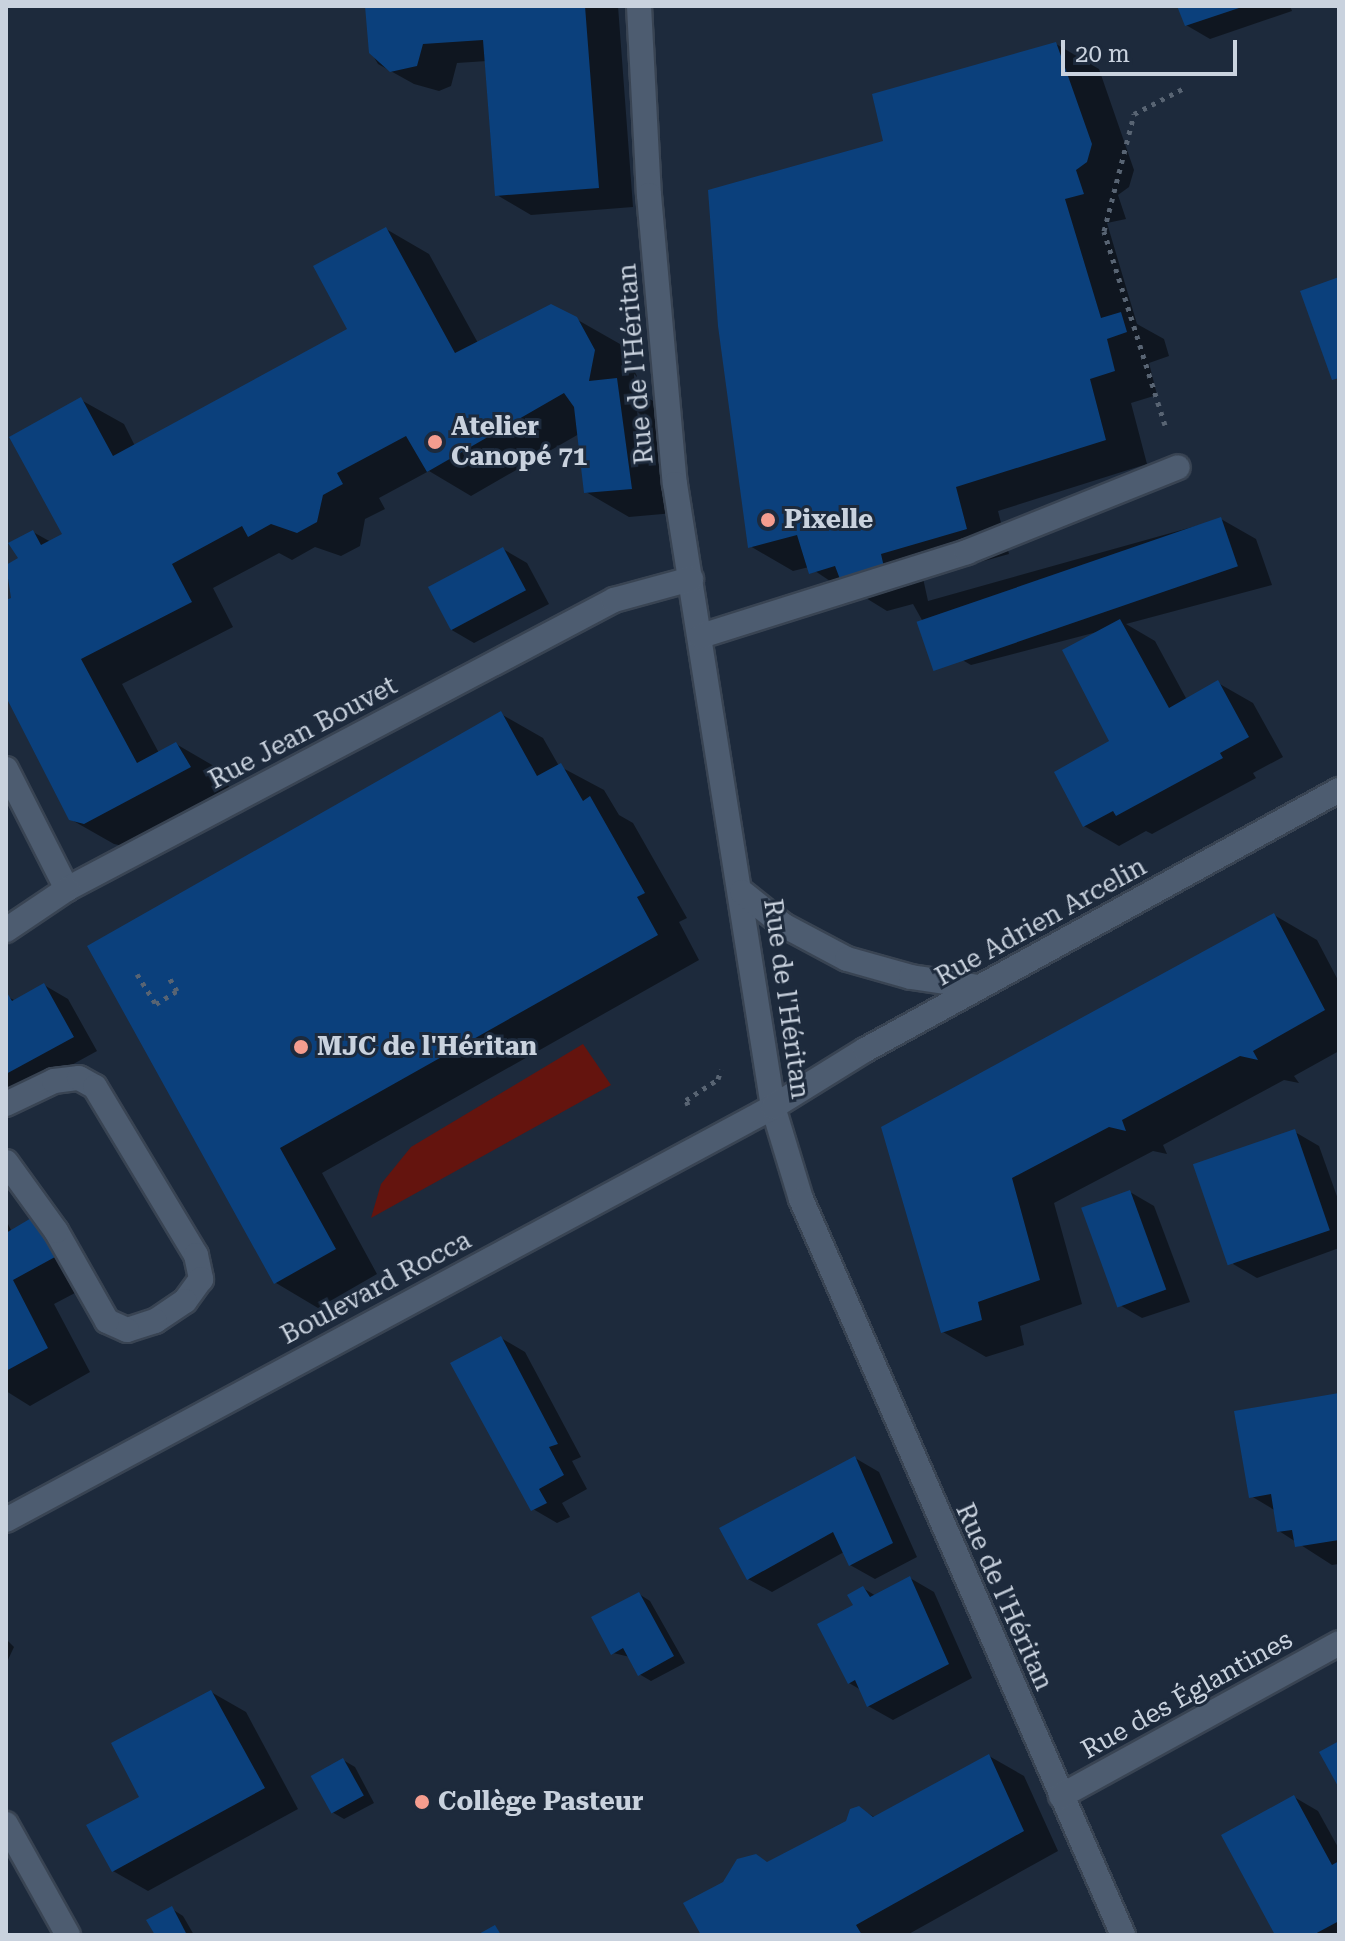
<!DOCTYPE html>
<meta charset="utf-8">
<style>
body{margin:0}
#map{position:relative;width:1345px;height:1941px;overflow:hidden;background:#1d2a3c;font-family:"Roboto Serif",serif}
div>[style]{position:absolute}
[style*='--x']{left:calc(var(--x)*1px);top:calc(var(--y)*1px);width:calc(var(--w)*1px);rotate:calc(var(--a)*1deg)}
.green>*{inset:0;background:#64140e}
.shadow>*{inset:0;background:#0007}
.building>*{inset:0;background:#0b407c;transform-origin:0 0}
.path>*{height:5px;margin-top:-2.5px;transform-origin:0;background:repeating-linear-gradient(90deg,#586473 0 4px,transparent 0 10px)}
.roads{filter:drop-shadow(2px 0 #394453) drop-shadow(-2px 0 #394453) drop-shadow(0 2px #394453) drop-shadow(0 -2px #394453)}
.minor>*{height:24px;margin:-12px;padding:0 12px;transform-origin:12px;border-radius:12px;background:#4d5c70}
.dots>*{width:22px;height:22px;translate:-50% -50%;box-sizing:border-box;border:4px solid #1d2a3c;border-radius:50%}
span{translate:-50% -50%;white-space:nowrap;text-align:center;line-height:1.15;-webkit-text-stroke:6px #1d2a3c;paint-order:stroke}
.street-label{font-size:26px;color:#c9d2de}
.poi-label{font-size:26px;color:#c9d2de;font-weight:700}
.left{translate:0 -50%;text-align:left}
.frame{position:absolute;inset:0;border:8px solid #c9d2de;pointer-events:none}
.scale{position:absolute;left:1061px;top:40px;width:176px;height:36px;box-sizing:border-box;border:4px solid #c9d2de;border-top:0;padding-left:10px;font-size:24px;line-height:28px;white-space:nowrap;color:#c9d2de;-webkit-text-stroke:6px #1d2a3c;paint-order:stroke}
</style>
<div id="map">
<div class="green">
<i style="clip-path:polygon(583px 1044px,611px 1085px,371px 1218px,381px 1184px,411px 1147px)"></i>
</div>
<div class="shadow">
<i style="clip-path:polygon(367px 6px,618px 6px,633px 207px,531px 215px,497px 195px,487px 61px,457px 63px,451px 86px,439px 91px,414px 84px,378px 64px,371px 52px)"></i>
<i style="clip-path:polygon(1179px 6px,1290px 6px,1292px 11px,1210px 39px,1186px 25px)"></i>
<i style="clip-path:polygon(1056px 44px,1099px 69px,1134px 170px,1129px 187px,1118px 195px,1126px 219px,1107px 223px,1137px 324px,1164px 339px,1169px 356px,1149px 363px,1157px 395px,1131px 403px,1147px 464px,998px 511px,1009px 554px,923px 578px,928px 601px,1221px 519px,1256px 539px,1272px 585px,1126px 624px,1155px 641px,1187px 700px,1218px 683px,1253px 703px,1283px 757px,1253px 773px,1256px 778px,1152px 834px,1146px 831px,1119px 846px,1084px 826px,1112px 742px,1097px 632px,971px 665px,936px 645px,913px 604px,887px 611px,861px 595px,854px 597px,809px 567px,793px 571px,750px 546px,886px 143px)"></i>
<i style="clip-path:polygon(386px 229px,429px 254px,478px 343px,576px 319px,620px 344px,637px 376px,634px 390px,660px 405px,674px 513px,629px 517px,586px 492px,579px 434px,471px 496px,429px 471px,379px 498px,385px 509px,365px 519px,360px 546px,341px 556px,315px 547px,292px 560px,279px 553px,213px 588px,233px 627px,122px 684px,159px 753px,176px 744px,219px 769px,232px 792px,128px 847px,114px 844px,70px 819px,6px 692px,6px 602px,13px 598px,6px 568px,20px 559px,33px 532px,51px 542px,65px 535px,81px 400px,124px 424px,135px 446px,349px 329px)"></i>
<i style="clip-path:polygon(503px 549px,527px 563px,549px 604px,474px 643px,450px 629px)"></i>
<i style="clip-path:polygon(501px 714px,543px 738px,559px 766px,604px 790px,619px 815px,633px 823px,687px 918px,679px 922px,699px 960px,322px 1173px,377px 1274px,318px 1308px,276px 1283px,89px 946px)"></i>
<i style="clip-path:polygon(1274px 915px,1317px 940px,1339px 982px,1339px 1051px,1294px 1076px,1299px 1083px,1284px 1080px,1163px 1145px,1167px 1154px,1153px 1151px,1054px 1203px,1082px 1304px,1020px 1326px,1024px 1345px,986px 1357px,943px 1332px,884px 1128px)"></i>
<i style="clip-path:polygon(44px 985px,68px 999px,97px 1051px,6px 1101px,6px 996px,16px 1001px)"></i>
<i style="clip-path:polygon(1295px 1132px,1319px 1146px,1339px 1202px,1339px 1248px,1257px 1278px,1233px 1264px)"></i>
<i style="clip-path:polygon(1130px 1192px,1154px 1206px,1190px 1302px,1142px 1318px,1118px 1304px)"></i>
<i style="clip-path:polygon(6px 1220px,12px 1232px,33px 1220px,96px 1282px,54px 1304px,90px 1372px,30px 1406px,6px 1391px)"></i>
<i style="clip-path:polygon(501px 1338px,525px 1352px,581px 1457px,572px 1461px,587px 1489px,562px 1503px,570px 1517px,557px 1523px,533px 1509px)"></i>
<i style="clip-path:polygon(1339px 1395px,1339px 1564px,1332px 1565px,1279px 1531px,1276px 1511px,1251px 1496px)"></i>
<i style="clip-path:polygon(855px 1458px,879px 1472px,917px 1557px,875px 1579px,850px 1565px,844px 1552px,772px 1592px,748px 1579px)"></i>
<i style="clip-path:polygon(910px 1578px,934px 1592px,972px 1678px,893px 1720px,868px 1706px,861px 1690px,849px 1683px,863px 1588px,876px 1596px)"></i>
<i style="clip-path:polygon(639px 1594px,650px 1601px,685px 1663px,651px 1681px,639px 1674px,630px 1657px,613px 1653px)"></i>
<i style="clip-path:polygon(6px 1639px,14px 1647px,6px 1664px)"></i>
<i style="clip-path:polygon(211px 1692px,246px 1712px,298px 1809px,148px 1891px,113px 1871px,142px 1798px)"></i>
<i style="clip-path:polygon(989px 1756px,1024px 1776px,1058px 1851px,907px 1935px,705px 1935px,768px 1863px,847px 1822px,859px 1808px,876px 1818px)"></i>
<i style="clip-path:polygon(343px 1760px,355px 1767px,374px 1803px,344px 1819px,332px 1812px)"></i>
<i style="clip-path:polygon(1294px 1797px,1318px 1811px,1339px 1849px,1339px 1935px,1278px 1935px)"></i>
<i style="clip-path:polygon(172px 1909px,183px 1916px,194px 1935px,157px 1935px)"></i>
</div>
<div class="building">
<i style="clip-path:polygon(365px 6px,585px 6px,599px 188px,495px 196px,483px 40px,423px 44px,417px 66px,390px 72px,369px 53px)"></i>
<i style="clip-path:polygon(1177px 6px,1242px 6px,1242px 7px,1185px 26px)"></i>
<i style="clip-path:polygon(1056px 42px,1092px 144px,1087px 162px,1076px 170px,1084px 194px,1065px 199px,1101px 318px,1121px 312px,1127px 332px,1107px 339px,1115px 371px,1090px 379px,1106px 440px,956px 487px,967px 529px,881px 554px,886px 576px,843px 587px,835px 566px,809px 574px,797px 535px,748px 548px,718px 326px,708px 190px,883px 141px,872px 94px)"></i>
<i style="clip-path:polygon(386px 227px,455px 353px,551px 304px,577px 317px,595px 350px,589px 381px,617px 378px,632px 489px,584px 493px,574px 407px,564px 393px,427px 472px,406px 436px,337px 473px,343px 484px,323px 495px,317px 522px,297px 533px,271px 524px,248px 537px,242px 526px,172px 564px,192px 602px,81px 659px,137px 763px,176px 742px,191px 767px,84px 824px,69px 820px,6px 697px,6px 600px,11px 598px,6px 565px,18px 558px,8px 543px,33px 530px,41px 545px,62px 534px,9px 437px,81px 397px,113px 456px,347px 329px,313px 266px)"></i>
<i style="clip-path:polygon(1339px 277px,1339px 378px,1332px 380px,1300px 291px)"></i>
<i style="left:1221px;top:517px;width:52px;height:322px;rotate:71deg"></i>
<i style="left:503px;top:547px;width:49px;height:85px;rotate:62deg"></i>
<i style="clip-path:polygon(1120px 619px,1169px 708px,1218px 680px,1249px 737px,1220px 753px,1223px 758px,1116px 816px,1113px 811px,1083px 827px,1054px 772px,1109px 741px,1062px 650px)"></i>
<i style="clip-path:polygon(501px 711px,537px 776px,561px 763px,583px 801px,590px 796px,645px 893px,637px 897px,658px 935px,280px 1148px,336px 1249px,274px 1284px,87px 946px)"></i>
<i style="clip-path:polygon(1274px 913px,1325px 1010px,1253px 1051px,1258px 1060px,1240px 1056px,1122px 1120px,1126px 1131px,1109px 1127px,1012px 1178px,1040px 1280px,978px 1302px,982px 1320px,941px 1333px,881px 1127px)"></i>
<i style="clip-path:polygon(44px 983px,74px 1037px,6px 1074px,6px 991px,12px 1001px)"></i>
<i style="left:1295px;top:1129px;width:107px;height:108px;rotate:71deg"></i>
<i style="left:1130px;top:1190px;width:106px;height:52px;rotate:70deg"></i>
<i style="clip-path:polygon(33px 1217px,55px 1257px,13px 1280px,48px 1348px,6px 1371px,6px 1233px)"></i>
<i style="clip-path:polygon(501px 1336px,558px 1444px,549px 1447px,564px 1475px,539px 1489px,547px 1503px,531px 1511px,450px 1363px)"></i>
<i style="clip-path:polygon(1339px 1393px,1339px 1540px,1295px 1547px,1292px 1530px,1277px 1532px,1271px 1494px,1249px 1498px,1234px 1411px)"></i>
<i style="clip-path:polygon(855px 1456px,893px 1543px,849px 1566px,833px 1532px,747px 1580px,719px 1528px)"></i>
<i style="clip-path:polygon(910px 1576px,949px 1664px,867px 1707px,855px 1680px,848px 1684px,817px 1624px,853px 1605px,847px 1595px,863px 1586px,870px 1597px)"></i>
<i style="clip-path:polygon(639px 1592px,674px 1656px,638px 1676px,623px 1648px,611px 1655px,591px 1617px)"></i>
<i style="clip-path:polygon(211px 1690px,265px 1788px,112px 1872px,86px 1825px,139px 1797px,111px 1743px)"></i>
<i style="clip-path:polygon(1339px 1741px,1339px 1788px,1319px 1752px)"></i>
<i style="clip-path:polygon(989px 1754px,1024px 1831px,856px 1925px,862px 1935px,701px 1935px,683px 1903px,723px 1882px,737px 1859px,756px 1854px,767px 1862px,846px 1821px,850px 1809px,859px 1806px,873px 1817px)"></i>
<i style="left:343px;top:1758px;width:43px;height:37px;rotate:61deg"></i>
<i style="clip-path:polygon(1294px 1795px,1332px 1865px,1339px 1861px,1339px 1921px,1313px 1935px,1275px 1935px,1221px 1835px)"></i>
<i style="clip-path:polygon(172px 1906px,187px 1935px,155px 1935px,146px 1920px)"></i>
<i style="clip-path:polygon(495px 1925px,501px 1935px,477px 1935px)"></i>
</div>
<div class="path">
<i style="--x:1165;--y:425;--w:203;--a:-107.5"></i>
<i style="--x:1104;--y:231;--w:121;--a:-75.6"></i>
<i style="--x:1134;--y:114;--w:59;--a:-27.4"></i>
<i style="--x:137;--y:974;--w:36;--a:58"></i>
<i style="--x:156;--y:1004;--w:25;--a:-32"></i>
<i style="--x:177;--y:991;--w:16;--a:-120"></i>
<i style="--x:688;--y:1105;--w:5;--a:-112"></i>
<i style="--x:686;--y:1100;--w:38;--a:-33"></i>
<i style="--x:718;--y:1079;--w:10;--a:-73"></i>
</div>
<div class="roads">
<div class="minor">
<i style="--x:639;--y:6;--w:189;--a:87"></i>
<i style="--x:649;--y:195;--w:290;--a:84.9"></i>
<i style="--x:675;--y:484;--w:631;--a:81.06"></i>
<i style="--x:773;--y:1107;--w:96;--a:73.1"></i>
<i style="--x:801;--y:1199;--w:803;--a:66.37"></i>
<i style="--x:701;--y:636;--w:279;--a:-17.5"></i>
<i style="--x:967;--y:552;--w:227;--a:-21.9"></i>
<i style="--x:6;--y:769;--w:135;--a:63.1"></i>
<i style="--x:67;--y:889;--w:619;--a:-27.85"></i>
<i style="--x:614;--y:600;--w:80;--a:-15.3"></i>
<i style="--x:742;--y:892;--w:53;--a:38.8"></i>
<i style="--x:783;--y:925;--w:72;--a:28"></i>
<i style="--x:847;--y:959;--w:66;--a:15.7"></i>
<i style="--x:911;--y:977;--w:69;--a:8.4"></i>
<i style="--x:6;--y:930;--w:73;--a:-33.9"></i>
<i style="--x:6;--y:1104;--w:53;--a:-25.6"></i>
<i style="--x:54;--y:1081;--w:25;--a:-7"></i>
<i style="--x:79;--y:1078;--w:18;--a:29"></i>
<i style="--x:95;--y:1087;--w:196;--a:59"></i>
<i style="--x:196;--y:1255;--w:25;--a:78"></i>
<i style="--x:201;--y:1279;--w:27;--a:126"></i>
<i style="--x:185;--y:1301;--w:36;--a:146"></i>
<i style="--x:155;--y:1321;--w:29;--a:162"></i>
<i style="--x:127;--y:1330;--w:22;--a:-156"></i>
<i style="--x:107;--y:1321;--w:103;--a:-119.5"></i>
<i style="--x:56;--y:1231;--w:85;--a:-125.9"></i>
<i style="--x:6;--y:1520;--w:871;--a:-28.3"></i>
<i style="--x:773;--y:1107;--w:108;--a:-31.8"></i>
<i style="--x:865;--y:1050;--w:541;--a:-28.75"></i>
<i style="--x:1061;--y:1796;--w:317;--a:-28.8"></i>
<i style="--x:6;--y:1824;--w:127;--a:60.8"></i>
</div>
</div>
<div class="dots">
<i style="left:435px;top:442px;background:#f59d8f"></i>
<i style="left:768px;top:520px;background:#f59d8f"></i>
<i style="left:301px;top:1047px;background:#f59d8f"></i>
<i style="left:422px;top:1802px;background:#f59d8f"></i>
</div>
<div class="street-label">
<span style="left:636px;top:364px;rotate:-95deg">Rue de l'Héritan</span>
<span style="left:303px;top:733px;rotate:-28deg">Rue Jean Bouvet</span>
<span style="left:1041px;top:922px;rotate:-29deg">Rue Adrien Arcelin</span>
<span style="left:786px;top:999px;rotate:82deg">Rue de l'Héritan</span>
<span style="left:376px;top:1288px;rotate:-28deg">Boulevard Rocca</span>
<span style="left:1004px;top:1597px;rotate:66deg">Rue de l'Héritan</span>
<span style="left:1187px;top:1695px;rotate:-29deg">Rue des Églantines</span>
</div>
<div class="poi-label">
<span class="left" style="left:451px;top:442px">Atelier<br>Canopé 71</span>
<span class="left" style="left:784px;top:520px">Pixelle</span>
<span class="left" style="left:317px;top:1047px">MJC de l'Héritan</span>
<span class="left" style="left:438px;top:1802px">Collège Pasteur</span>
</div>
<div class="frame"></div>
<div class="scale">20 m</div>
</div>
